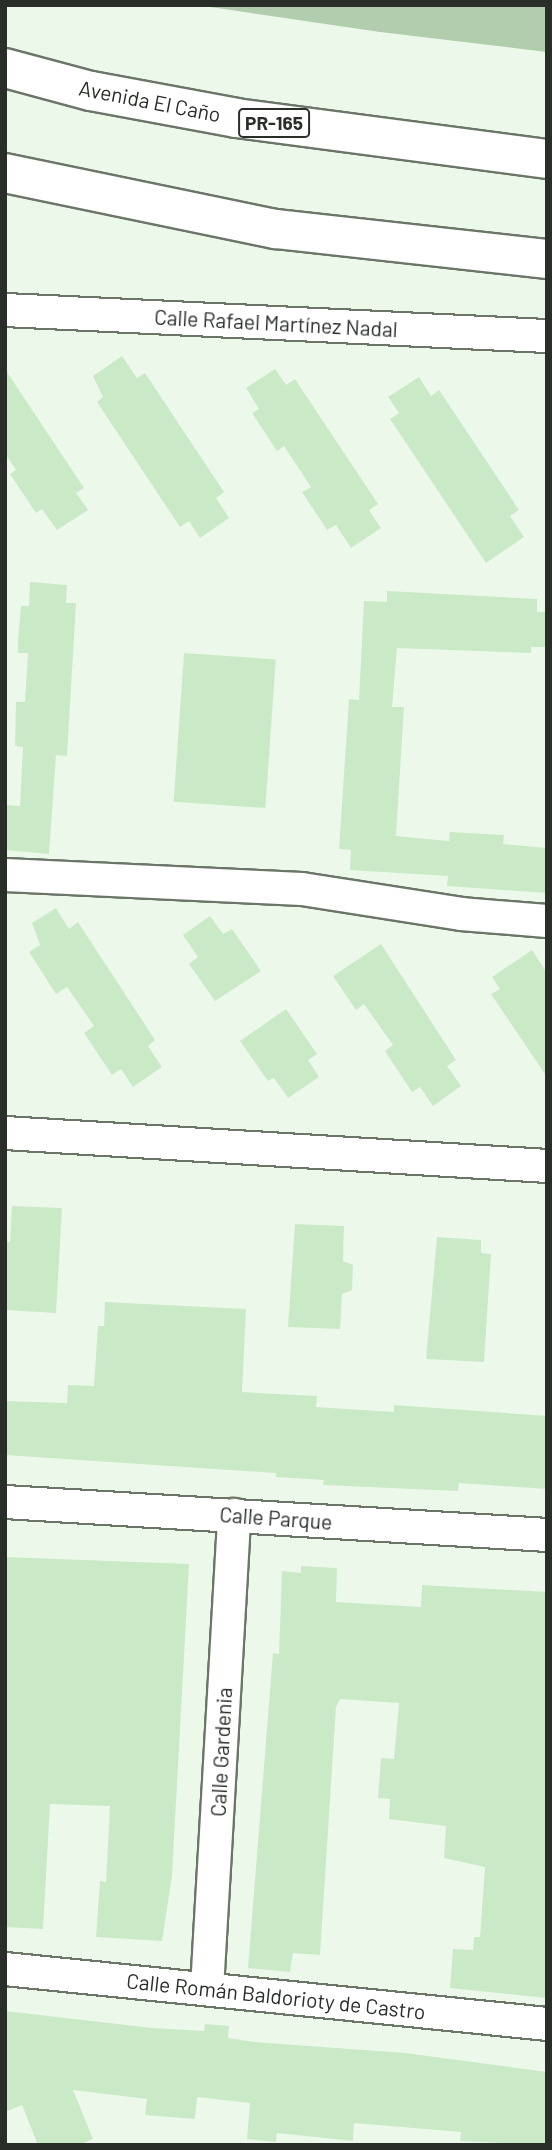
<!DOCTYPE html>
<meta charset="utf-8">
<style>
body{margin:0}
#map{position:relative;width:552px;height:2150px;overflow:hidden;background:#ecf9ea;font-family:Barlow,sans-serif}
div>[style]{position:absolute}
[style*='--x']{left:calc(var(--x)*1px);top:calc(var(--y)*1px);width:calc(var(--w)*1px);rotate:calc(var(--a)*1deg)}
.green>*{inset:0;background:#b1cdae}
.building>*{inset:0;background:#caeac7;transform-origin:0 0}
.roads{filter:drop-shadow(2px 0 #6b7669) drop-shadow(-2px 0 #6b7669) drop-shadow(0 2px #6b7669) drop-shadow(0 -2px #6b7669)}
.minor>*{height:32px;margin:-16px;padding:0 16px;transform-origin:16px;border-radius:16px;background:#fff}
.motorway>*{height:38px;margin:-19px;padding:0 19px;transform-origin:19px;border-radius:19px;background:#fff}
span{translate:-50% -50%;white-space:nowrap;text-align:center;line-height:1.15;-webkit-text-stroke:5px #fff;paint-order:stroke}
.shield-label span{padding:2px 5px;background:#fff;border:2px solid;border-radius:5px;-webkit-text-stroke-width:0}
.shield-label{font-size:19px;color:#292e29;font-weight:700}
.street-label{font-size:21px;color:#292e29}
.frame{position:absolute;inset:0;border:7px solid #292e29;pointer-events:none}
</style>
<div id="map">
<div class="green">
<i style="clip-path:polygon(197px 5px,547px 5px,547px 52px,380px 32px)"></i>
</div>
<div class="building">
<i style="clip-path:polygon(122px 356px,137px 378px,145px 373px,224px 492px,216px 498px,229px 518px,200px 538px,189px 521px,180px 527px,97px 402px,103px 397px,93px 376px)"></i>
<i style="clip-path:polygon(5px 369px,84px 488px,76px 493px,88px 510px,57px 530px,42px 509px,36px 513px,10px 474px,16px 470px,5px 453px)"></i>
<i style="clip-path:polygon(275px 369px,286px 385px,295px 379px,378px 504px,369px 510px,381px 528px,351px 548px,336px 525px,327px 530px,302px 492px,311px 487px,284px 446px,277px 451px,252px 413px,259px 409px,246px 388px)"></i>
<i style="clip-path:polygon(419px 377px,431px 396px,439px 390px,519px 510px,510px 516px,524px 537px,486px 563px,390px 419px,399px 413px,388px 397px)"></i>
<i style="clip-path:polygon(30px 582px,67px 585px,66px 603px,76px 603px,67px 756px,56px 755px,49px 854px,5px 850px,5px 805px,20px 806px,23px 747px,15px 746px,16px 702px,25px 702px,28px 653px,18px 653px,18px 639px,21px 606px,29px 606px)"></i>
<i style="clip-path:polygon(387px 591px,537px 599px,537px 612px,547px 612px,547px 647px,531px 647px,531px 653px,397px 648px,392px 707px,404px 707px,396px 836px,449px 841px,450px 832px,504px 835px,503px 844px,547px 848px,547px 893px,447px 886px,448px 876px,350px 870px,351px 850px,339px 849px,349px 699px,359px 700px,364px 601px,387px 602px)"></i>
<i style="left:184px;top:653px;width:92px;height:149px;rotate:4deg"></i>
<i style="clip-path:polygon(56px 908px,69px 929px,78px 922px,155px 1040px,148px 1046px,162px 1067px,133px 1087px,121px 1069px,112px 1075px,84px 1033px,94px 1026px,67px 987px,56px 994px,29px 952px,40px 945px,32px 923px)"></i>
<i style="clip-path:polygon(210px 916px,223px 934px,232px 929px,261px 971px,215px 1001px,189px 964px,198px 957px,183px 935px)"></i>
<i style="clip-path:polygon(381px 944px,456px 1060px,447px 1066px,461px 1086px,433px 1106px,420px 1087px,412px 1092px,385px 1051px,393px 1045px,364px 1004px,356px 1010px,333px 976px)"></i>
<i style="clip-path:polygon(532px 950px,547px 973px,547px 1077px,491px 994px,500px 989px,492px 977px)"></i>
<i style="clip-path:polygon(286px 1009px,317px 1054px,308px 1060px,319px 1077px,288px 1098px,274px 1078px,268px 1081px,240px 1041px)"></i>
<i style="clip-path:polygon(12px 1206px,62px 1208px,56px 1313px,6px 1310px,5px 1241px,10px 1242px)"></i>
<i style="clip-path:polygon(295px 1224px,344px 1226px,343px 1261px,353px 1265px,352px 1290px,342px 1294px,340px 1329px,288px 1327px)"></i>
<i style="clip-path:polygon(437px 1237px,481px 1240px,481px 1253px,491px 1254px,484px 1362px,426px 1359px)"></i>
<i style="clip-path:polygon(105px 1302px,246px 1309px,242px 1392px,317px 1396px,316px 1407px,394px 1412px,394px 1405px,547px 1416px,547px 1489px,459px 1483px,458px 1491px,323px 1485px,324px 1480px,276px 1477px,276px 1473px,5px 1455px,5px 1401px,67px 1403px,68px 1385px,94px 1386px,98px 1326px,104px 1326px)"></i>
<i style="clip-path:polygon(5px 1557px,189px 1564px,172px 1876px,162px 1941px,96px 1937px,100px 1881px,106px 1882px,110px 1806px,50px 1804px,43px 1929px,5px 1927px)"></i>
<i style="clip-path:polygon(301px 1566px,337px 1568px,336px 1602px,421px 1607px,422px 1585px,547px 1592px,547px 1998px,450px 1988px,453px 1949px,473px 1950px,474px 1937px,480px 1937px,485px 1867px,444px 1858px,446px 1826px,389px 1819px,390px 1799px,378px 1798px,381px 1758px,394px 1759px,399px 1703px,340px 1699px,336px 1707px,320px 1955px,293px 1953px,290px 1972px,248px 1968px,273px 1653px,279px 1654px,282px 1571px,301px 1573px)"></i>
<i style="clip-path:polygon(5px 2011px,152px 2028px,204px 2031px,205px 2024px,229px 2026px,228px 2038px,254px 2042px,405px 2053px,547px 2072px,547px 2145px,460px 2141px,461px 2132px,354px 2123px,353px 2141px,277px 2133px,276px 2142px,247px 2139px,250px 2103px,197px 2097px,195px 2119px,145px 2115px,147px 2099px,73px 2090px,93px 2139px,79px 2145px,38px 2145px,22px 2105px,5px 2112px)"></i>
</div>
<div class="roads">
<div class="minor">
<i style="--x:5;--y:310;--w:543;--a:2.75"></i>
<i style="--x:5;--y:875;--w:297;--a:2.7"></i>
<i style="--x:302;--y:889;--w:161;--a:8.9"></i>
<i style="--x:461;--y:914;--w:86;--a:4.7"></i>
<i style="--x:5;--y:1133;--w:543;--a:3.48"></i>
<i style="--x:5;--y:1502;--w:543;--a:3.48"></i>
<i style="--x:5;--y:1969;--w:545;--a:5.79"></i>
<i style="--x:207;--y:1989;--w:475;--a:-86.7"></i>
</div>
<div class="motorway">
<i style="--x:5;--y:68;--w:89;--a:15"></i>
<i style="--x:91;--y:91;--w:147;--a:10.5"></i>
<i style="--x:236;--y:118;--w:314;--a:7.5"></i>
<i style="--x:5;--y:173;--w:277;--a:11.7"></i>
<i style="--x:276;--y:229;--w:273;--a:6.3"></i>
</div>
</div>
<div class="shield-label">
<span style="left:274px;top:123px">PR-165</span>
</div>
<div class="street-label">
<span style="left:150px;top:101px;rotate:11deg">Avenida El Caño</span>
<span style="left:276px;top:323px;rotate:3deg">Calle Rafael Martínez Nadal</span>
<span style="left:276px;top:1518px;rotate:4deg">Calle Parque</span>
<span style="left:221px;top:1752px;rotate:-87deg">Calle Gardenia</span>
<span style="left:276px;top:1996px;rotate:6deg">Calle Román Baldorioty de Castro</span>
</div>
<div class="frame"></div>
</div>
